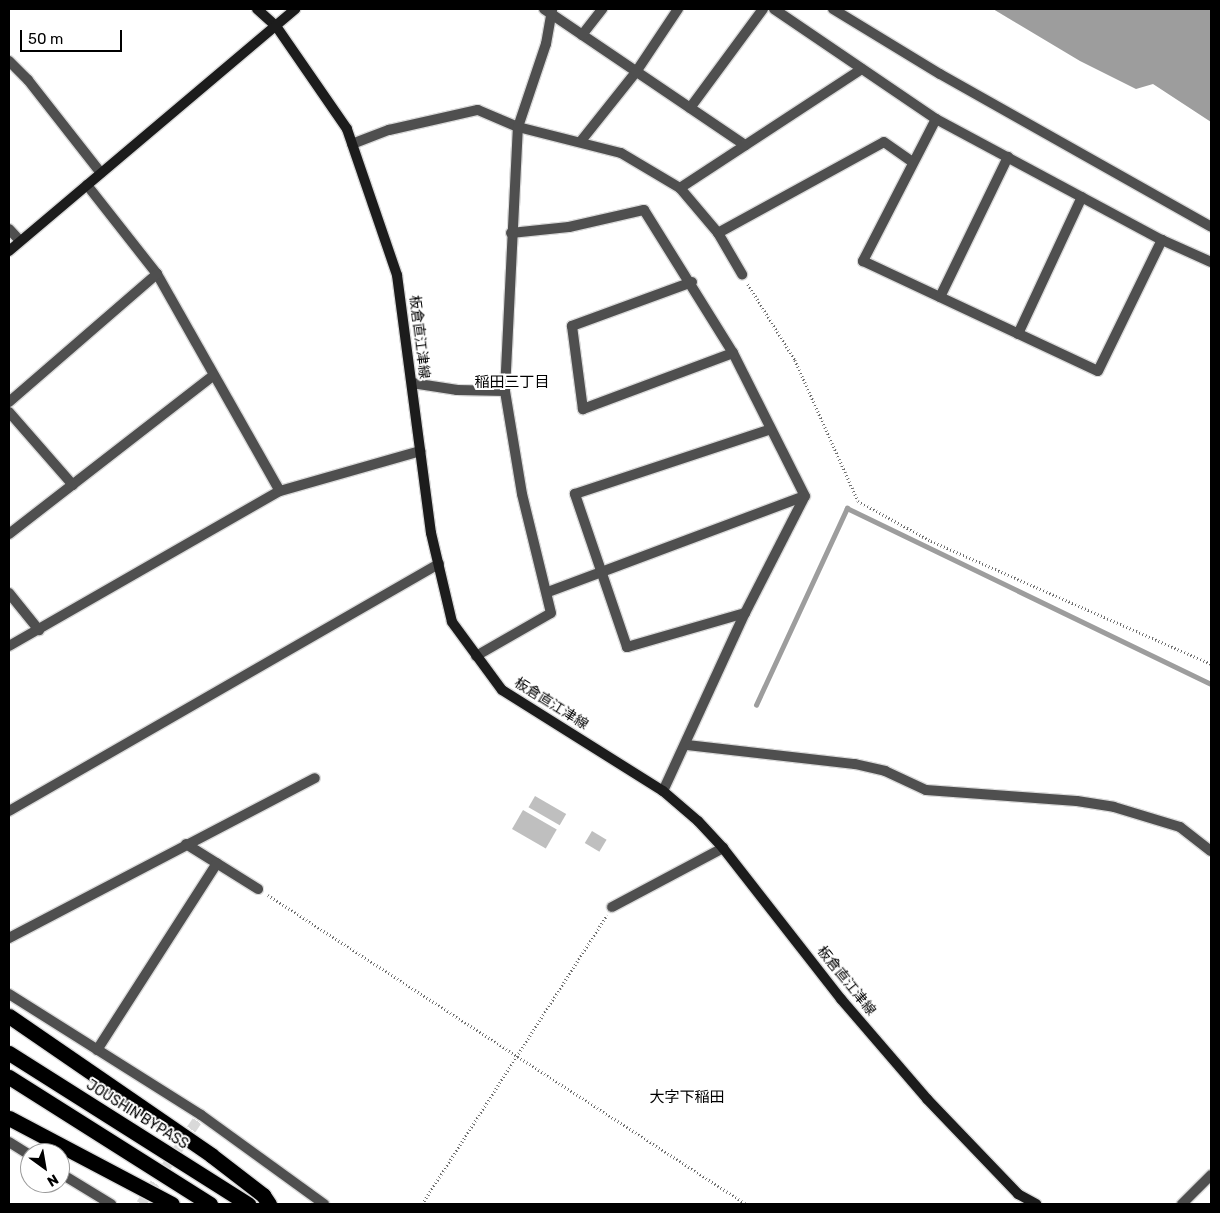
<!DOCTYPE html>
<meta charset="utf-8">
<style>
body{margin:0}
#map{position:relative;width:1220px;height:1213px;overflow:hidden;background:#fff;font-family:Rubik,"Noto Sans JP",sans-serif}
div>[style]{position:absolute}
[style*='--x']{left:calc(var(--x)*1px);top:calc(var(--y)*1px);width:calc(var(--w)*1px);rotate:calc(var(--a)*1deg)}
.water>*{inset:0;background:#9d9d9d}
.stream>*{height:4.5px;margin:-2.25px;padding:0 2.25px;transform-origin:2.25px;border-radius:2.25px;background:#9d9d9d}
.building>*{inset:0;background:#bfbfbf;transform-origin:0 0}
.street-tunnel>*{height:10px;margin-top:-5px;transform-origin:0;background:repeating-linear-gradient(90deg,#d9d9d9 0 10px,transparent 0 15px)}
.path>*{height:2.5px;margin-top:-1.25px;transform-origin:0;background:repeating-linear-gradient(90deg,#717171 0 1px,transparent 0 3.5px)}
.roads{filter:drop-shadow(1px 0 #dbdbdb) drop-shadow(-1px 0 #dbdbdb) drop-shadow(0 1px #dbdbdb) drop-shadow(0 -1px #dbdbdb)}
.street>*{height:10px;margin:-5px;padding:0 5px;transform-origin:5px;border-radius:5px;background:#4f4f4f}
.secondary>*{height:10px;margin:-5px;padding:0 5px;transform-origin:5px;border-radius:5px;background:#1c1c1c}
.highway>*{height:15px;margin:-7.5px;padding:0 7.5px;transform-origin:7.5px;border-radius:7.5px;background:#000}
span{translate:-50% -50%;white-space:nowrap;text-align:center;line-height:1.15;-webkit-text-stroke:4px #fff;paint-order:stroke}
.street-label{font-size:14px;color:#000}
.neighbourhood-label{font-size:15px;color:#000}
.frame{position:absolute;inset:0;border:10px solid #000;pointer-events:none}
.north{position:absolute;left:20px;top:1143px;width:50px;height:50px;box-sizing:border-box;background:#fff;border:1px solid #999;border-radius:50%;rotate:148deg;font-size:14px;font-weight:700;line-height:20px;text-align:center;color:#000}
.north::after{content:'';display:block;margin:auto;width:18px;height:22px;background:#000;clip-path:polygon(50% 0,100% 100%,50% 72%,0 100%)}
.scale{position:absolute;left:20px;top:30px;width:102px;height:22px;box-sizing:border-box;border:2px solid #000;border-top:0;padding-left:6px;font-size:15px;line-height:18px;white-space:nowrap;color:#000;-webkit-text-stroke:4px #fff;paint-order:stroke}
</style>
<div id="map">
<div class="water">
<i style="clip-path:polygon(993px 9px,1211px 9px,1211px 122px,1153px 84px,1136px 89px,1080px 61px)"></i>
</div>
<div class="stream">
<i style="--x:756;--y:705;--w:217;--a:-65.2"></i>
<i style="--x:847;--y:508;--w:404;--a:25.8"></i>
</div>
<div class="building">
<i style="left:535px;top:796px;width:36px;height:13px;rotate:30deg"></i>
<i style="left:523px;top:810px;width:39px;height:22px;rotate:30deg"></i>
<i style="left:592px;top:831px;width:17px;height:14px;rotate:31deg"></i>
</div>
<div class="street-tunnel">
<i style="--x:141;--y:1204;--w:107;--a:-56"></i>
</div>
<div class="path">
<i style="--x:748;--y:284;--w:89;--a:58.3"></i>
<i style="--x:795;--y:360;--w:154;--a:65.9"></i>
<i style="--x:858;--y:501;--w:83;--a:28.7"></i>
<i style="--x:931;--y:541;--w:306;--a:23.7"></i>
<i style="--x:268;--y:895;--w:569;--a:32.88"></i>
<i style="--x:422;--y:1204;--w:343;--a:-57.4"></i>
</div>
<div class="roads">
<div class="street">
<i style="--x:544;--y:9;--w:243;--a:34.1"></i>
<i style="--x:774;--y:9;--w:196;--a:34.2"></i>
<i style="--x:936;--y:119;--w:256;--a:28.2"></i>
<i style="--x:1162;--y:240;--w:54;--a:24.2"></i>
<i style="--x:833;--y:9;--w:125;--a:31.3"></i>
<i style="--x:940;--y:74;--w:311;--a:29.4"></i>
<i style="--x:582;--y:35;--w:33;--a:-52"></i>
<i style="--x:9;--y:61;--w:27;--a:45"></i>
<i style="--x:28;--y:80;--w:118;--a:51.9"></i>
<i style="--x:690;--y:108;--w:123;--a:-53.6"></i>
<i style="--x:936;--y:119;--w:160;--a:117.2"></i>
<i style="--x:863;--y:261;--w:259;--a:25.1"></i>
<i style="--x:1098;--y:371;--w:146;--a:-64"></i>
<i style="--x:581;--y:141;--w:88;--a:-51.4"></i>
<i style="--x:636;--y:72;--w:76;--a:-56.3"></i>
<i style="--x:352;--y:144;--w:40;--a:-21"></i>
<i style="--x:389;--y:130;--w:91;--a:-12.7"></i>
<i style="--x:478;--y:110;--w:43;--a:23"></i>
<i style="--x:518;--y:127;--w:106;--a:14.2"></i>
<i style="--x:621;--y:153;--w:69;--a:30.7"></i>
<i style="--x:680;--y:188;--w:59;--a:49.8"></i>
<i style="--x:718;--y:233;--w:48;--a:59.7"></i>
<i style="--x:87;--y:185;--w:113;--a:51.8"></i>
<i style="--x:157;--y:274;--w:249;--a:60.5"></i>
<i style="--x:680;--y:188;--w:217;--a:-33.2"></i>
<i style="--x:9;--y:229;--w:16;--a:47"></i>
<i style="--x:511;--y:233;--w:58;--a:-5.9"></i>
<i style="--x:569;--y:227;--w:77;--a:-12.8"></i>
<i style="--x:644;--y:210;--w:168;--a:58.1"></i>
<i style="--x:733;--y:353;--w:160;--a:63.3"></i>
<i style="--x:718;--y:233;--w:189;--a:-28.7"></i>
<i style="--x:884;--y:142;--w:35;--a:35"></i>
<i style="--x:692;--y:282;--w:128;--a:159.9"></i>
<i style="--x:572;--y:326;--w:84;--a:82.5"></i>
<i style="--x:583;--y:409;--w:160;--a:-20.5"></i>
<i style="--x:940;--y:297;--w:156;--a:-64.1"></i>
<i style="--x:1018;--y:334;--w:151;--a:-65"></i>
<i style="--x:412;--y:383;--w:46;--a:8.8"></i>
<i style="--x:457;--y:390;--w:48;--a:1.2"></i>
<i style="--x:9;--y:402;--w:196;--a:-40.9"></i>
<i style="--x:9;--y:412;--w:97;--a:48.8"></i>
<i style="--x:9;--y:534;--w:259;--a:-37.8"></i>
<i style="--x:548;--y:592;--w:274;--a:-20.5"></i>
<i style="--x:9;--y:593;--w:48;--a:51"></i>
<i style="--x:745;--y:613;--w:123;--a:163.9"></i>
<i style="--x:627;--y:647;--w:162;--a:-108.8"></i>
<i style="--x:575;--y:494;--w:206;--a:-18.3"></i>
<i style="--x:9;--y:646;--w:312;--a:-29.8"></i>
<i style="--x:280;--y:491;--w:146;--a:-15.9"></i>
<i style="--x:476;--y:656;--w:86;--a:-29.8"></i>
<i style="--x:551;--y:613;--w:122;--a:-103.7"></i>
<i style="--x:522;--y:494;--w:104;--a:-99.4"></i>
<i style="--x:505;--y:391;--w:264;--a:-87.2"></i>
<i style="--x:518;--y:127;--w:88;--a:-71.4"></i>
<i style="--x:546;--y:44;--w:36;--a:-80"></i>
<i style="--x:687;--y:745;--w:169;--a:6.5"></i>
<i style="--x:855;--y:764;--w:31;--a:13"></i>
<i style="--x:885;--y:771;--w:45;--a:24.9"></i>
<i style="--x:926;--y:790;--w:151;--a:4.2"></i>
<i style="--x:1077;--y:801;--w:37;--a:9"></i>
<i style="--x:1114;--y:807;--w:69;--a:16.9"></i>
<i style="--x:1180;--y:827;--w:39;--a:38"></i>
<i style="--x:663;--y:791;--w:196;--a:-65.3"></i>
<i style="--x:745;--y:613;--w:131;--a:-62.9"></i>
<i style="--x:9;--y:811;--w:496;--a:-29.9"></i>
<i style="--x:186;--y:844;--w:85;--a:32"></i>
<i style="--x:612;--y:907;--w:126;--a:-28"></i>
<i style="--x:9;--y:938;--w:345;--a:-27.6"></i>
<i style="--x:9;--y:994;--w:227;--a:32.2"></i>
<i style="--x:201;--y:1115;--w:152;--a:35.9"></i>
<i style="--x:97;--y:1050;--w:222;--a:-57.3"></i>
<i style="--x:9;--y:1142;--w:25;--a:32"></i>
<i style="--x:60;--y:1173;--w:60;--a:31.3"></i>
<i style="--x:1182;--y:1204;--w:41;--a:-45"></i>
</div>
<div class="secondary">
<i style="--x:257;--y:9;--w:25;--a:42"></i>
<i style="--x:276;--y:26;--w:125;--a:55.4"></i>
<i style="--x:347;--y:129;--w:154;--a:71.1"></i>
<i style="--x:397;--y:275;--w:260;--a:82.5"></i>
<i style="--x:431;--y:533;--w:91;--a:76.7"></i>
<i style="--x:452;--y:622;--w:84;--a:53.7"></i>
<i style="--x:502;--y:690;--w:190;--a:32.1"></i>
<i style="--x:663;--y:791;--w:46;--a:40.6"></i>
<i style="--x:698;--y:821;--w:37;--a:47"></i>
<i style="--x:723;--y:848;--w:192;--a:52"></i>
<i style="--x:841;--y:999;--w:132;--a:49.3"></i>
<i style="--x:927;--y:1099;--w:132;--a:46.2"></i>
<i style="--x:1018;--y:1194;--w:21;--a:29"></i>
<i style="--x:9;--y:251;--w:375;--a:-40.2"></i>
</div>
<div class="highway">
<i style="--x:9;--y:1016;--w:245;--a:34.5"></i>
<i style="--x:211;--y:1155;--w:66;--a:37.6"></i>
<i style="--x:263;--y:1195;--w:11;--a:56"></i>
<i style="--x:9;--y:1053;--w:283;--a:32.3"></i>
<i style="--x:9;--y:1077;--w:238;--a:32.3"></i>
<i style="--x:9;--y:1118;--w:184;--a:27.8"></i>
</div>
</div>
<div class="street-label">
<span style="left:419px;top:337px;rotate:83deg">板倉直江津線</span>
<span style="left:551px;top:704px;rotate:32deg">板倉直江津線</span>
<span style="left:846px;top:981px;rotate:51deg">板倉直江津線</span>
<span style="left:137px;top:1115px;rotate:32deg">JOUSHIN BYPASS</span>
</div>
<div class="neighbourhood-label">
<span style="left:512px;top:383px">稲田三丁目</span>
<span style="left:687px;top:1098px">大字下稲田</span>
</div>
<div class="frame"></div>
<div class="north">N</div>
<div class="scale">50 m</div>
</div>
